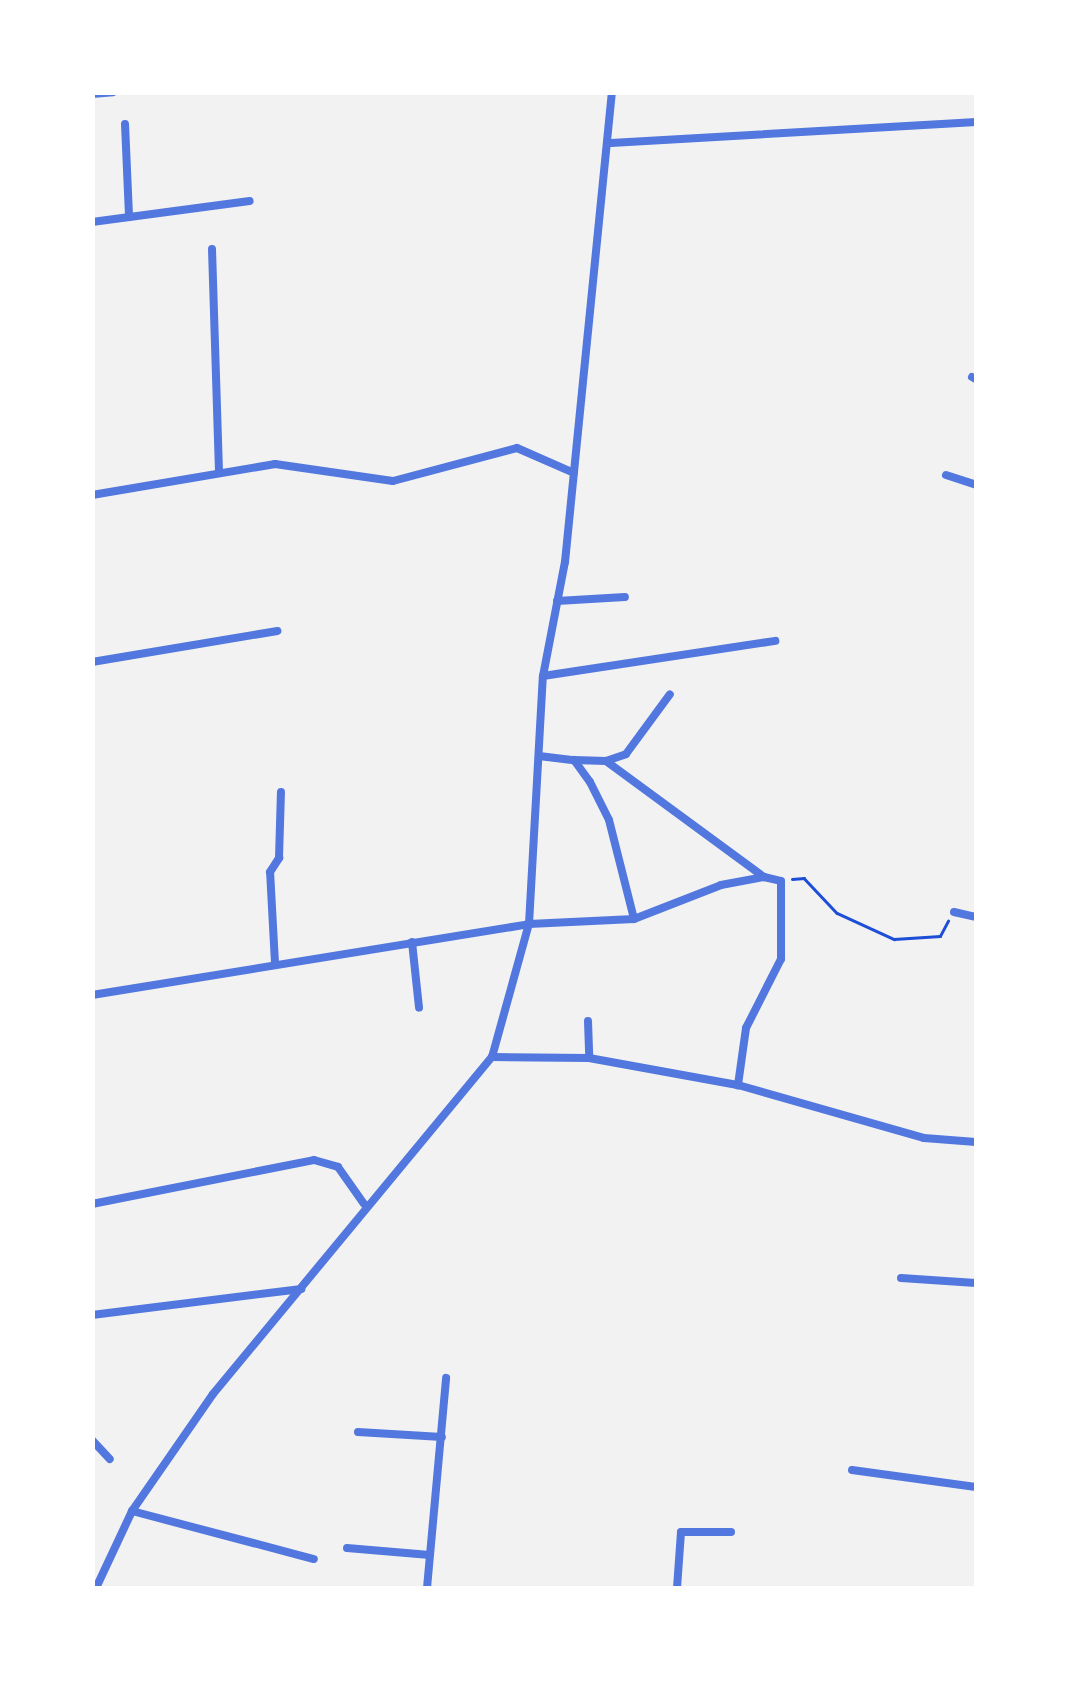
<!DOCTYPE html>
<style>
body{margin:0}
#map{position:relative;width:1069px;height:1681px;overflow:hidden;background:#f2f2f2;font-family:Cabin,sans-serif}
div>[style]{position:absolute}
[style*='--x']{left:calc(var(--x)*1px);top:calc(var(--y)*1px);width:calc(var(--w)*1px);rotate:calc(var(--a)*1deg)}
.path>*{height:2.5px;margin:-1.25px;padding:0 1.25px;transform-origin:1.25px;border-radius:1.25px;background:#1d4ed8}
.minor>*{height:8px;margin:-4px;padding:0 4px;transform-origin:4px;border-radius:4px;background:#5277de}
span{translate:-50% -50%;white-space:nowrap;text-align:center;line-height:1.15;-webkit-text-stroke:10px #fff;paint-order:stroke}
.frame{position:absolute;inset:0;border:95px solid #fff;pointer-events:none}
</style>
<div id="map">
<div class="path">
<i style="--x:792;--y:879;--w:12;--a:-5"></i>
<i style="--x:804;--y:878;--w:48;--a:46.7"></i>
<i style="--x:837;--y:913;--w:63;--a:24.5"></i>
<i style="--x:894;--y:939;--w:46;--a:-3.7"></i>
<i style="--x:940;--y:936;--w:17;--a:-62"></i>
</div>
<div class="minor">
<i style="--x:92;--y:94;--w:21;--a:-5"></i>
<i style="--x:125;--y:124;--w:93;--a:87.5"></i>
<i style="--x:611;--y:143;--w:366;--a:-3.3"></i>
<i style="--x:92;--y:222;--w:159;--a:-7.6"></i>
<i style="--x:212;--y:249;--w:220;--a:88.2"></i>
<i style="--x:972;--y:377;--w:4;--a:27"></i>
<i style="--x:946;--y:475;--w:32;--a:18"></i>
<i style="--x:92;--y:495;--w:186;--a:-9.6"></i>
<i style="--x:275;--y:464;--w:119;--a:8.2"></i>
<i style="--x:393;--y:481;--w:128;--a:-14.9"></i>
<i style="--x:517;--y:448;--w:62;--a:23.7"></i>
<i style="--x:557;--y:601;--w:68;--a:-3.4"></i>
<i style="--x:92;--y:662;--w:188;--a:-9.5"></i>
<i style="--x:543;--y:676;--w:235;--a:-8.6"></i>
<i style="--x:539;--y:756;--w:35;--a:7"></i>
<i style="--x:574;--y:760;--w:27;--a:54"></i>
<i style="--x:590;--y:782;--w:42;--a:63.4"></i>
<i style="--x:609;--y:820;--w:102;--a:75.8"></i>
<i style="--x:574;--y:760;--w:32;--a:2"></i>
<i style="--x:606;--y:761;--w:196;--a:36.3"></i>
<i style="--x:606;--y:761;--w:21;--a:-19"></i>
<i style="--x:626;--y:754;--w:74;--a:-53.7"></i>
<i style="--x:954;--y:912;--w:23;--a:13"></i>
<i style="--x:412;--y:942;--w:66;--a:83.9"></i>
<i style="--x:275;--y:963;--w:91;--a:-93.1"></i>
<i style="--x:270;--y:872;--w:17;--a:-57"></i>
<i style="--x:279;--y:858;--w:66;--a:-88.3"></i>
<i style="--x:92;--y:995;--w:443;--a:-9.2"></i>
<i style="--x:529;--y:924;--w:105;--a:-2.7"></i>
<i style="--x:634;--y:919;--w:93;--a:-21.3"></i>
<i style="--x:721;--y:885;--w:44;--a:-10.5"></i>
<i style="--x:764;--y:877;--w:17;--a:13"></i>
<i style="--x:781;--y:881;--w:78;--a:90"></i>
<i style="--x:781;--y:959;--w:77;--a:116.9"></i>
<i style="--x:746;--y:1028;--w:58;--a:98"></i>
<i style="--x:588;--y:1021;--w:37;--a:88"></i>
<i style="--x:492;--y:1057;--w:97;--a:0.6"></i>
<i style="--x:589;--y:1058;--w:151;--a:10.3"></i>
<i style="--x:738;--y:1085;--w:193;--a:15.9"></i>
<i style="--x:924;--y:1138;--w:52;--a:4.4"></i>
<i style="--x:92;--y:1204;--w:226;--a:-11.2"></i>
<i style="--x:314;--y:1160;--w:25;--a:16"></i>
<i style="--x:338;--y:1167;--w:45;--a:54.9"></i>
<i style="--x:901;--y:1278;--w:75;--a:3.8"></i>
<i style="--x:92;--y:1315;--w:211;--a:-7.1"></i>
<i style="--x:358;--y:1432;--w:84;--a:3.4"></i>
<i style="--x:92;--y:1440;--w:26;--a:47"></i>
<i style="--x:852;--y:1470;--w:125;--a:7.8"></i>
<i style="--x:132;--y:1511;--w:188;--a:14.8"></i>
<i style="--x:347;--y:1548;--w:83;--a:4.8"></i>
<i style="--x:96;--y:1588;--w:85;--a:-64.9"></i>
<i style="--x:132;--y:1511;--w:142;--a:-55.3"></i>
<i style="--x:213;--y:1394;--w:438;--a:-50.4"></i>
<i style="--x:492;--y:1057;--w:138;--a:-74.5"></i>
<i style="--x:529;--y:924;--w:248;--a:-86.8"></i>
<i style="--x:543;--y:676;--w:116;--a:-79.1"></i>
<i style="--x:565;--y:562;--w:472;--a:-84.3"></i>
<i style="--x:427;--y:1588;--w:211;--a:-84.8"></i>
<i style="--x:677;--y:1588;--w:56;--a:-85.9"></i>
<i style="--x:681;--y:1532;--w:50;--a:0"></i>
</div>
<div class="frame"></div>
</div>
